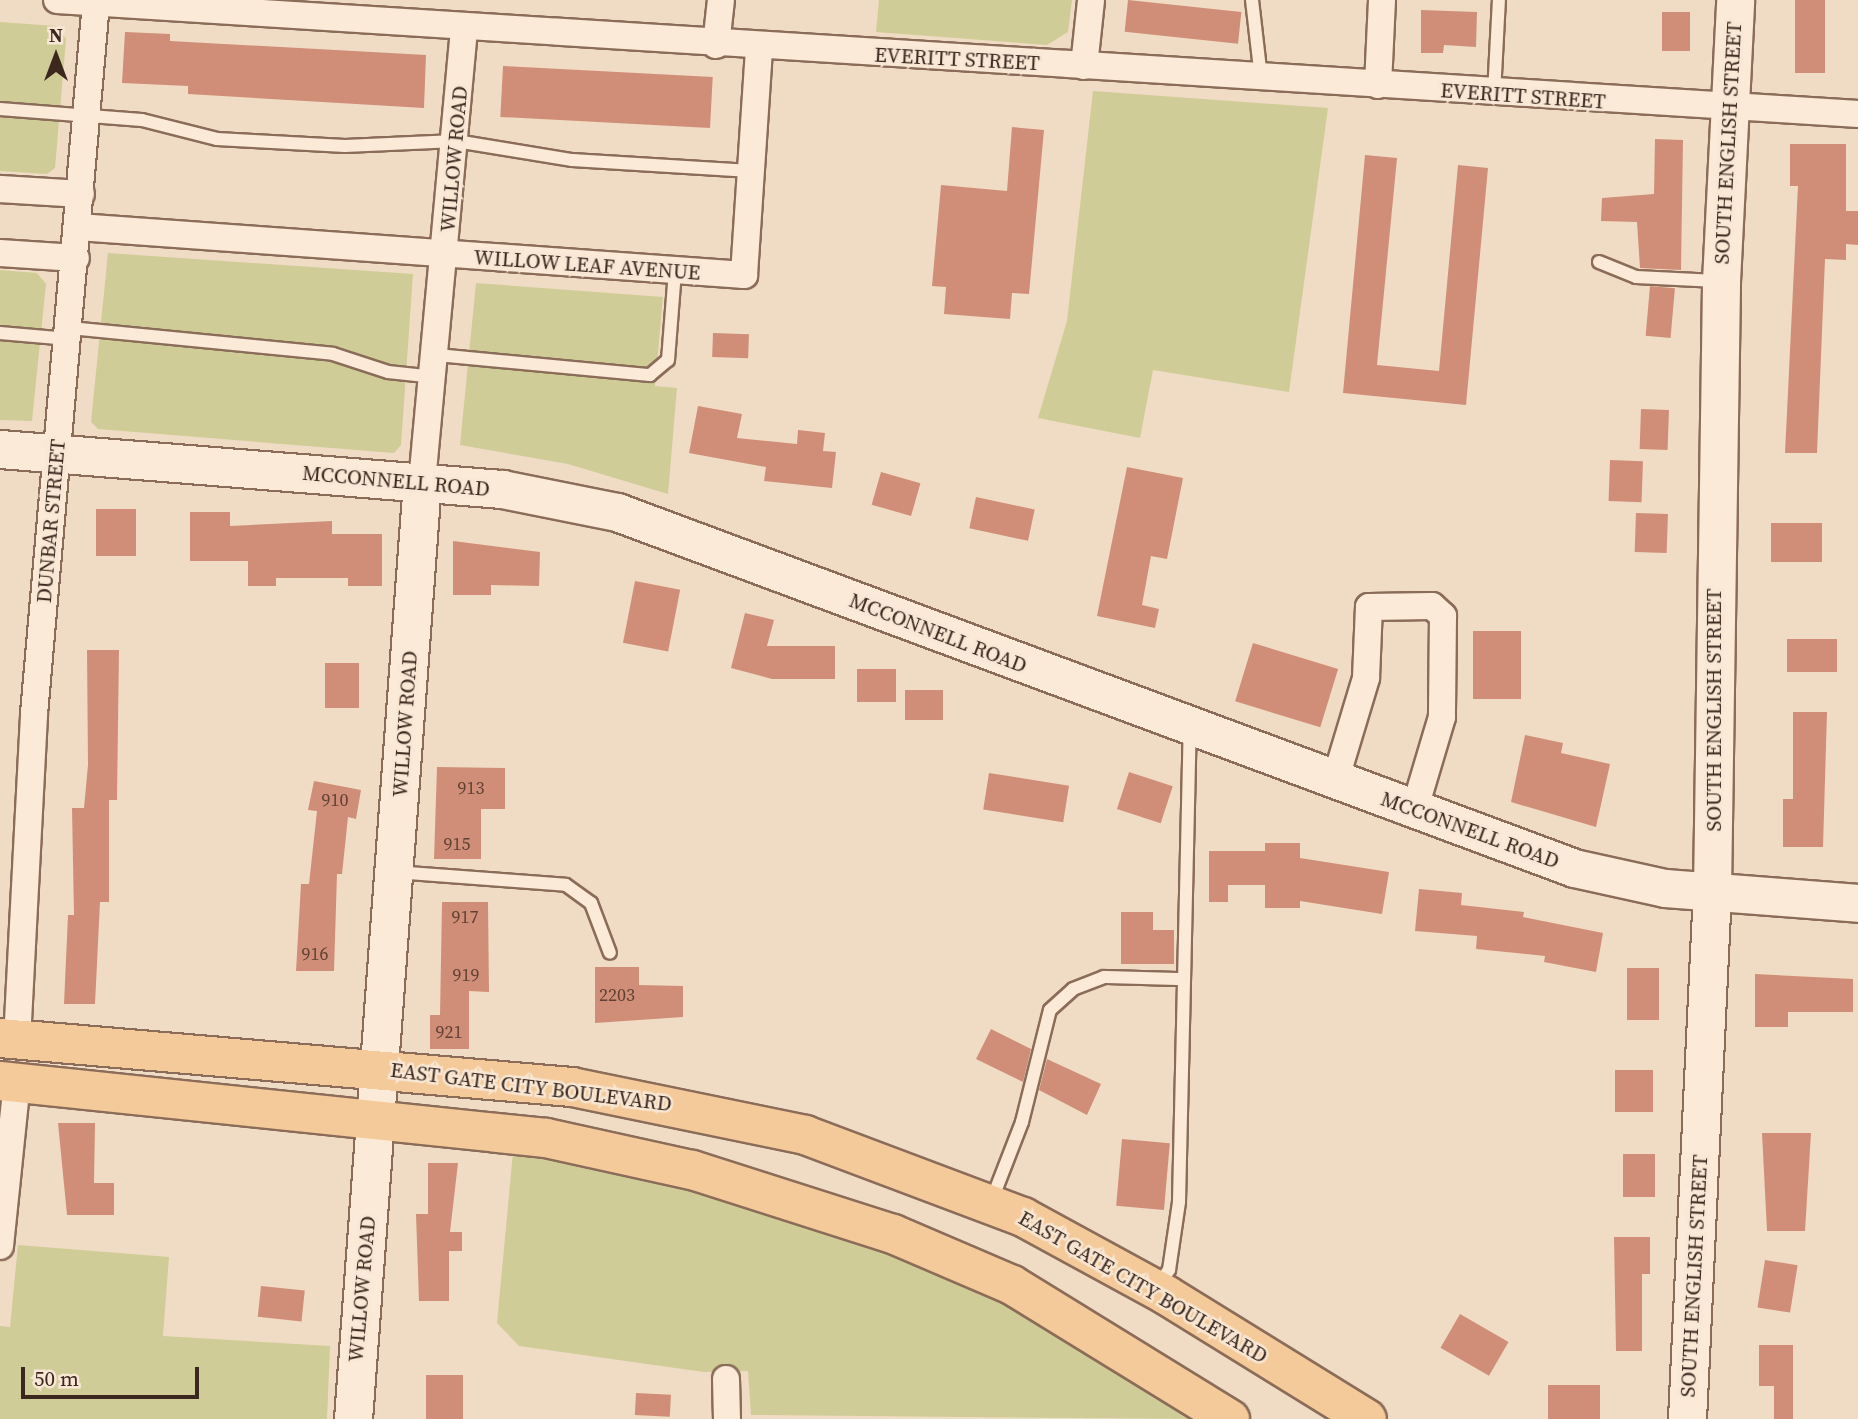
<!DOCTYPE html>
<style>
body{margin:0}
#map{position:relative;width:1858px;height:1419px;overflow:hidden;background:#f0dcc4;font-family:"Source Serif 4",serif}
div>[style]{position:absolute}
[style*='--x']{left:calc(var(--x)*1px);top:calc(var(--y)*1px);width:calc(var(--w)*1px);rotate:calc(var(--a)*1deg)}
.green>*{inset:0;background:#cfcc97}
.building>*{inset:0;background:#d08e78;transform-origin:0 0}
.roads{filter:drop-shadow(2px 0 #8b6c59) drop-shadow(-2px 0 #8b6c59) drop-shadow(0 2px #8b6c59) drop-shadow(0 -2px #8b6c59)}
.lane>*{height:12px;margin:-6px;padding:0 6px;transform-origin:6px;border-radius:6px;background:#faead7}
.street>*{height:26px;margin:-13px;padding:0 13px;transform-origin:13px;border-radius:13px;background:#faead7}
.secondary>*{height:37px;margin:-18.5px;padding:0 18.5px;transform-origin:18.5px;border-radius:18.5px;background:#faead7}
.primary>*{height:38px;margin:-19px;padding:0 19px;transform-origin:19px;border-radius:19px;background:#f5ca9a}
span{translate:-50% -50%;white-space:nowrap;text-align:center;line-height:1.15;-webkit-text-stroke:5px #f7e7d4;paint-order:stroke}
.number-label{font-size:18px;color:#604134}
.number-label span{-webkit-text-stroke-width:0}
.street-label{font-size:21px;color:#3b271e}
.north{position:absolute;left:21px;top:21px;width:70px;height:70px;-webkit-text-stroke:5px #f7e7d4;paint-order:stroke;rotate:0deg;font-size:19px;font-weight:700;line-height:28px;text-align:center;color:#3b271e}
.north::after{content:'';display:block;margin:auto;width:24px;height:32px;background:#3b271e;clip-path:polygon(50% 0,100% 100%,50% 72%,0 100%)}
.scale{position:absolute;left:21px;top:1367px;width:178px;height:32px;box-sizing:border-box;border:4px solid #3b271e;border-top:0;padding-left:9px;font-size:21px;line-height:24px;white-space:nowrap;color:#3b271e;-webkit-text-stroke:5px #f7e7d4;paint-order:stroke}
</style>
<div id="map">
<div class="green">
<i style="clip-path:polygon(879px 0,1072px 0,1068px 32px,1047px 45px,876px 32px)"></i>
<i style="clip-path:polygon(0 22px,56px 26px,66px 39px,55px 168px,47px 174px,0 171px)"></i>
<i style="clip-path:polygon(1093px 91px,1328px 108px,1289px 392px,1153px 370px,1140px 438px,1038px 418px,1067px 321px)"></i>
<i style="clip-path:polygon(108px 253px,413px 274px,401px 445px,394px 453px,98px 429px,91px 422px)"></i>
<i style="clip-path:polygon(0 270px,37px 273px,46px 284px,32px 421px,0 420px)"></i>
<i style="clip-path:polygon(476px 283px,663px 297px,655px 386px,677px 388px,668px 494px,568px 464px,460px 445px)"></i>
<i style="clip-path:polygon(513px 1152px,616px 1168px,727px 1197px,888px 1253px,1018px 1311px,1192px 1419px,751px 1415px,748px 1371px,704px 1372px,519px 1346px,497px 1323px)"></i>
<i style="clip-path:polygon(18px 1245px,169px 1257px,163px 1336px,330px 1346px,327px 1419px,0 1419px,0 1326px,10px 1327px)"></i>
</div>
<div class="building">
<i style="left:1128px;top:0;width:114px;height:32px;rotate:6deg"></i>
<i style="left:1795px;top:0;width:30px;height:73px"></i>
<i style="clip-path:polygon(1421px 10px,1477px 12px,1476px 47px,1444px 45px,1443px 53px,1421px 53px)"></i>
<i style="left:1662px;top:12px;width:28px;height:39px"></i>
<i style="clip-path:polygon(125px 32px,170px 34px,170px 41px,426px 55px,424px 108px,188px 94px,188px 86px,122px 83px)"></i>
<i style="left:503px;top:66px;width:210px;height:51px;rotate:3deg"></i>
<i style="clip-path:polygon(1012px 127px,1044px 130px,1029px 294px,1012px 293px,1010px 319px,944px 314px,946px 287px,932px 286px,941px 185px,1007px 191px)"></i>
<i style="clip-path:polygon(1655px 139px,1683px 140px,1681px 270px,1640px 268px,1637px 222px,1601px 221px,1602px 198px,1654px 194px)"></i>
<i style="clip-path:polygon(1790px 144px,1846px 144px,1846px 211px,1858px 211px,1858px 245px,1846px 244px,1846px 260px,1825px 259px,1817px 453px,1785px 453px,1798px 186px,1790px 186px)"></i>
<i style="clip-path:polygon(1365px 155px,1397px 158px,1377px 365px,1439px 371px,1458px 165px,1488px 168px,1466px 405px,1343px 393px)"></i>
<i style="left:1650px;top:286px;width:25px;height:50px;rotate:5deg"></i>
<i style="left:713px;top:333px;width:36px;height:24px;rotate:2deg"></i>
<i style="clip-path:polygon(698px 406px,742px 414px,737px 438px,797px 444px,798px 430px,825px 433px,823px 451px,836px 452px,832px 488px,764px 481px,766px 467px,689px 453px)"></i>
<i style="left:1641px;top:409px;width:28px;height:40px;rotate:2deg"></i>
<i style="left:1610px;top:460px;width:33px;height:41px;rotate:2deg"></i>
<i style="clip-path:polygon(1127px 467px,1183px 478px,1167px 559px,1151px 556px,1142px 605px,1159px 609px,1155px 628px,1097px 616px)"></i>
<i style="left:881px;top:472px;width:41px;height:34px;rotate:16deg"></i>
<i style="left:976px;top:497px;width:60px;height:32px;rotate:12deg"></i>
<i style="left:96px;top:509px;width:40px;height:47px"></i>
<i style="clip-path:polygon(190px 512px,230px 512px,230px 526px,332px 521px,332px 534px,382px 534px,382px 586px,348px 586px,348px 578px,276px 578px,276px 586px,248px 586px,248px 561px,190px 561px)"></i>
<i style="left:1636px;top:513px;width:32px;height:39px;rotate:2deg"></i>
<i style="left:1771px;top:523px;width:51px;height:39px"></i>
<i style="clip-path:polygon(453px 541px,540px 552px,539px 586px,491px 585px,491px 595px,453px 595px)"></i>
<i style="left:635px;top:581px;width:46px;height:63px;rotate:11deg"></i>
<i style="clip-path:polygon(745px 613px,774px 620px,767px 646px,835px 646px,835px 679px,772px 679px,731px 668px)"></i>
<i style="left:1473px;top:631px;width:48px;height:68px"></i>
<i style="left:1787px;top:639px;width:50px;height:33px"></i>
<i style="left:1253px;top:643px;width:89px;height:61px;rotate:17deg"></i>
<i style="clip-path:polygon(87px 650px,119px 650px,117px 800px,109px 800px,109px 902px,100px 902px,95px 1004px,64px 1004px,68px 915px,74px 915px,72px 808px,84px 808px,88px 765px)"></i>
<i style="left:325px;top:663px;width:34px;height:45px"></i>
<i style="left:857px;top:669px;width:39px;height:33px"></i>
<i style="left:905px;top:690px;width:38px;height:30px"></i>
<i style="clip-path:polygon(1793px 712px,1827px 712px,1823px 847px,1783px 847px,1783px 799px,1793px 799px)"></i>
<i style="clip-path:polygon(1525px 735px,1563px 743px,1561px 753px,1610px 764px,1596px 827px,1511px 802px)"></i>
<i style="clip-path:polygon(437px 767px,505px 768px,505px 809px,481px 809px,481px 859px,434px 859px)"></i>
<i style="left:1129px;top:772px;width:46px;height:39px;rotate:18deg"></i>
<i style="left:989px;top:773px;width:81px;height:37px;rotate:9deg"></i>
<i style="clip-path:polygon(314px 781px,361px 790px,356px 819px,348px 817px,342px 874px,337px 874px,334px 971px,296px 971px,301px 884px,309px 884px,317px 811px,308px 810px)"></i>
<i style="clip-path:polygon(1265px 843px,1300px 843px,1300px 858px,1389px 872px,1382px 914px,1300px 901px,1300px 908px,1265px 908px,1265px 885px,1228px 885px,1228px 902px,1209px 902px,1209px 851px,1265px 851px)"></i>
<i style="clip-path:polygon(1419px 889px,1462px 893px,1461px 905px,1524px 912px,1523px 917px,1603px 933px,1596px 972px,1544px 962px,1545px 956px,1476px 949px,1477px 936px,1415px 931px)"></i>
<i style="clip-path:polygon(442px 902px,488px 902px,489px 992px,469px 991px,469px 1049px,430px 1049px,430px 1015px,440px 1015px)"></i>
<i style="clip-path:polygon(1121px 912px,1153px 912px,1153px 930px,1174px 930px,1174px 964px,1121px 964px)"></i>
<i style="clip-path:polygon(595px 967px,639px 967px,639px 985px,683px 986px,683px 1017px,595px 1023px)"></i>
<i style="left:1627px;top:968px;width:32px;height:52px"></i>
<i style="clip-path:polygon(1755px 974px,1853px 979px,1853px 1012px,1788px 1012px,1788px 1027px,1755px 1027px)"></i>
<i style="clip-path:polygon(991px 1029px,1031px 1049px,1023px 1082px,976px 1059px)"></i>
<i style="clip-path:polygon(1047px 1059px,1101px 1084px,1087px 1115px,1039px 1090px)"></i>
<i style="left:1615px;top:1070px;width:38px;height:42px"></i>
<i style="clip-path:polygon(58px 1123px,95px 1123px,94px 1183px,114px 1183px,114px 1215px,67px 1215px)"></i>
<i style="clip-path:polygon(1762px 1133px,1811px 1133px,1805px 1231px,1767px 1231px)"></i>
<i style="left:1122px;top:1139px;width:48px;height:67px;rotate:5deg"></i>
<i style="left:1623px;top:1154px;width:32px;height:43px"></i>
<i style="clip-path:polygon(428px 1163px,458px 1163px,450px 1232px,462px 1232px,462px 1251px,449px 1251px,449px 1301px,419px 1301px,416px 1214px,428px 1214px)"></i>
<i style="clip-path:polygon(1614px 1237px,1650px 1237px,1650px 1274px,1642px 1274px,1642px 1351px,1616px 1351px)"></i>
<i style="left:1765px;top:1260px;width:33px;height:48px;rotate:9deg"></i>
<i style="left:261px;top:1286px;width:44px;height:31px;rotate:6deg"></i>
<i style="left:1460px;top:1314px;width:56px;height:39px;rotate:30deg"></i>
<i style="clip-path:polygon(1759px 1345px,1793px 1345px,1793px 1419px,1774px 1419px,1774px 1386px,1759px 1386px)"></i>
<i style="left:426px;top:1375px;width:37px;height:44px"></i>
<i style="left:1548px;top:1385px;width:52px;height:34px"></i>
<i style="left:636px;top:1393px;width:35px;height:22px;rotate:3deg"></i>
</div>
<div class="roads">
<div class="lane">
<i style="--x:1252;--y:0;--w:79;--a:83.4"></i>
<i style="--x:1494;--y:94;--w:94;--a:-87"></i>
<i style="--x:0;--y:109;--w:142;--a:4.4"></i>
<i style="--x:142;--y:120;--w:77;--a:14.2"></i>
<i style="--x:217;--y:139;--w:128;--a:3.1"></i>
<i style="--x:345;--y:146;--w:111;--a:-2.6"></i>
<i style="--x:456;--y:141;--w:118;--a:9.3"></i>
<i style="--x:572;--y:160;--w:179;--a:3.5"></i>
<i style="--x:1599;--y:262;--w:40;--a:22"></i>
<i style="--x:1636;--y:277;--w:81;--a:2.8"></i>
<i style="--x:70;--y:328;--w:264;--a:5.6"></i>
<i style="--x:333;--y:354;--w:58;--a:18.1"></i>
<i style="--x:388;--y:372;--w:47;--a:6.1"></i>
<i style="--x:0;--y:333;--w:69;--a:5"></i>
<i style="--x:437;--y:355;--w:214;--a:5.4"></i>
<i style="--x:650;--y:375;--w:23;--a:-40"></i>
<i style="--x:668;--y:360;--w:89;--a:-85.5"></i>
<i style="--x:395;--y:872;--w:171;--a:4.3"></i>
<i style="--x:566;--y:885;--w:31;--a:36"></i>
<i style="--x:591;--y:903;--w:53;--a:69.2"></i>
<i style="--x:991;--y:1202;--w:86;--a:-68.8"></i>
<i style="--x:1022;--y:1122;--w:115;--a:-76"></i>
<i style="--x:1050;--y:1010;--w:31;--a:-42"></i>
<i style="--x:1073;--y:989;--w:33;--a:-21"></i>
<i style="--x:1104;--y:977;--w:76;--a:1.5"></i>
<i style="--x:1158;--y:1285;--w:19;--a:-54"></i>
<i style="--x:1169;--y:1270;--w:69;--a:-81.6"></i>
<i style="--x:1179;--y:1202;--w:471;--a:-88.7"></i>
</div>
<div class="street">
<i style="--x:57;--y:0;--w:1805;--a:3.62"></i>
<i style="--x:716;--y:45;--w:45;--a:-83.7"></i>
<i style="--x:1084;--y:66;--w:66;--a:-83.9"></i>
<i style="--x:1378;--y:85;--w:85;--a:-87.3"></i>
<i style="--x:0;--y:189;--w:81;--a:3.5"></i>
<i style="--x:78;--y:227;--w:668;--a:4.12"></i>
<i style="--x:744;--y:275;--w:227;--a:-86.2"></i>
<i style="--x:0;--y:253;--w:76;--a:3.8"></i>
<i style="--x:422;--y:482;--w:454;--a:-84.7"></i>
<i style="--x:1335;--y:781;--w:108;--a:-73.2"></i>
<i style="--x:1366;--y:678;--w:71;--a:-87.6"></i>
<i style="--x:1369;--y:607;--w:63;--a:-0.9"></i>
<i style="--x:1432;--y:606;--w:15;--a:42"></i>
<i style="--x:1443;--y:616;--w:101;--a:90.6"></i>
<i style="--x:1442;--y:717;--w:98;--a:106.6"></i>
<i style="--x:17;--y:1040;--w:326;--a:-87"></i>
<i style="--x:34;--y:714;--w:714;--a:-85.02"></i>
<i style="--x:0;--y:1246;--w:165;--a:-84.1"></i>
<i style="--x:726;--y:1379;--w:40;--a:88.6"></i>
</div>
<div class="secondary">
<i style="--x:0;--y:449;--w:504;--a:4.56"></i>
<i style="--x:502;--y:489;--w:117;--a:11.3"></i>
<i style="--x:617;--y:512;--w:1021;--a:20.4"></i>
<i style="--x:1574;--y:868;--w:93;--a:12.4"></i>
<i style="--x:1665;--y:888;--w:194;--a:4.4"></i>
<i style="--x:353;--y:1419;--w:940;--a:-85.79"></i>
<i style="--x:1687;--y:1419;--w:529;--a:-87.29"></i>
<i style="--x:1712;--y:891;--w:610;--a:-89.15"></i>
<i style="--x:1721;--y:281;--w:281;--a:-87.1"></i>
</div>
<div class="primary">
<i style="--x:0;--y:1038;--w:574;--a:4.9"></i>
<i style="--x:572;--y:1087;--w:238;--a:11.6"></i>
<i style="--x:805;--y:1135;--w:233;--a:20.6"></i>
<i style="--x:1023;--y:1217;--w:163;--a:28.6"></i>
<i style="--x:1166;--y:1295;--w:236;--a:31.7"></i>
<i style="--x:0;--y:1081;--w:549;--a:5.96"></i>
<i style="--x:546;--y:1138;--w:149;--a:12.4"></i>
<i style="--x:692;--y:1170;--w:211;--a:17.7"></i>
<i style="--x:893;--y:1234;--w:129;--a:23.2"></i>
<i style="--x:1012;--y:1285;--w:256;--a:31.6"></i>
</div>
</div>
<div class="number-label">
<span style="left:471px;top:788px">913</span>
<span style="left:335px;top:800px">910</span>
<span style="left:457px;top:844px">915</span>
<span style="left:465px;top:917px">917</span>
<span style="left:315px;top:954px">916</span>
<span style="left:466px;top:975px">919</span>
<span style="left:617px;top:995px">2203</span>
<span style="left:449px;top:1032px">921</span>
</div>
<div class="street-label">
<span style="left:957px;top:59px;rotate:3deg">EVERITT STREET</span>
<span style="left:1523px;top:96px;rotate:4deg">EVERITT STREET</span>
<span style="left:1728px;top:143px;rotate:-87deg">SOUTH ENGLISH STREET</span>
<span style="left:454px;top:159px;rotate:-85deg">WILLOW ROAD</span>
<span style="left:587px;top:265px;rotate:4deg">WILLOW LEAF AVENUE</span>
<span style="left:396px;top:481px;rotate:5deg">MCCONNELL ROAD</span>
<span style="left:51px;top:521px;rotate:-85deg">DUNBAR STREET</span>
<span style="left:938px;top:633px;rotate:21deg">MCCONNELL ROAD</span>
<span style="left:1714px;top:710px;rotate:-90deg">SOUTH ENGLISH STREET</span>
<span style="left:405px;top:724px;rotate:-86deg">WILLOW ROAD</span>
<span style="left:1470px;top:830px;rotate:20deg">MCCONNELL ROAD</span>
<span style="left:531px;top:1087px;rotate:7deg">EAST GATE CITY BOULEVARD</span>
<span style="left:1694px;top:1276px;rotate:-87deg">SOUTH ENGLISH STREET</span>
<span style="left:1143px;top:1287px;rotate:30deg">EAST GATE CITY BOULEVARD</span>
<span style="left:362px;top:1289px;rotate:-85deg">WILLOW ROAD</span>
</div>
<div class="north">N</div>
<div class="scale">50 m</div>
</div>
